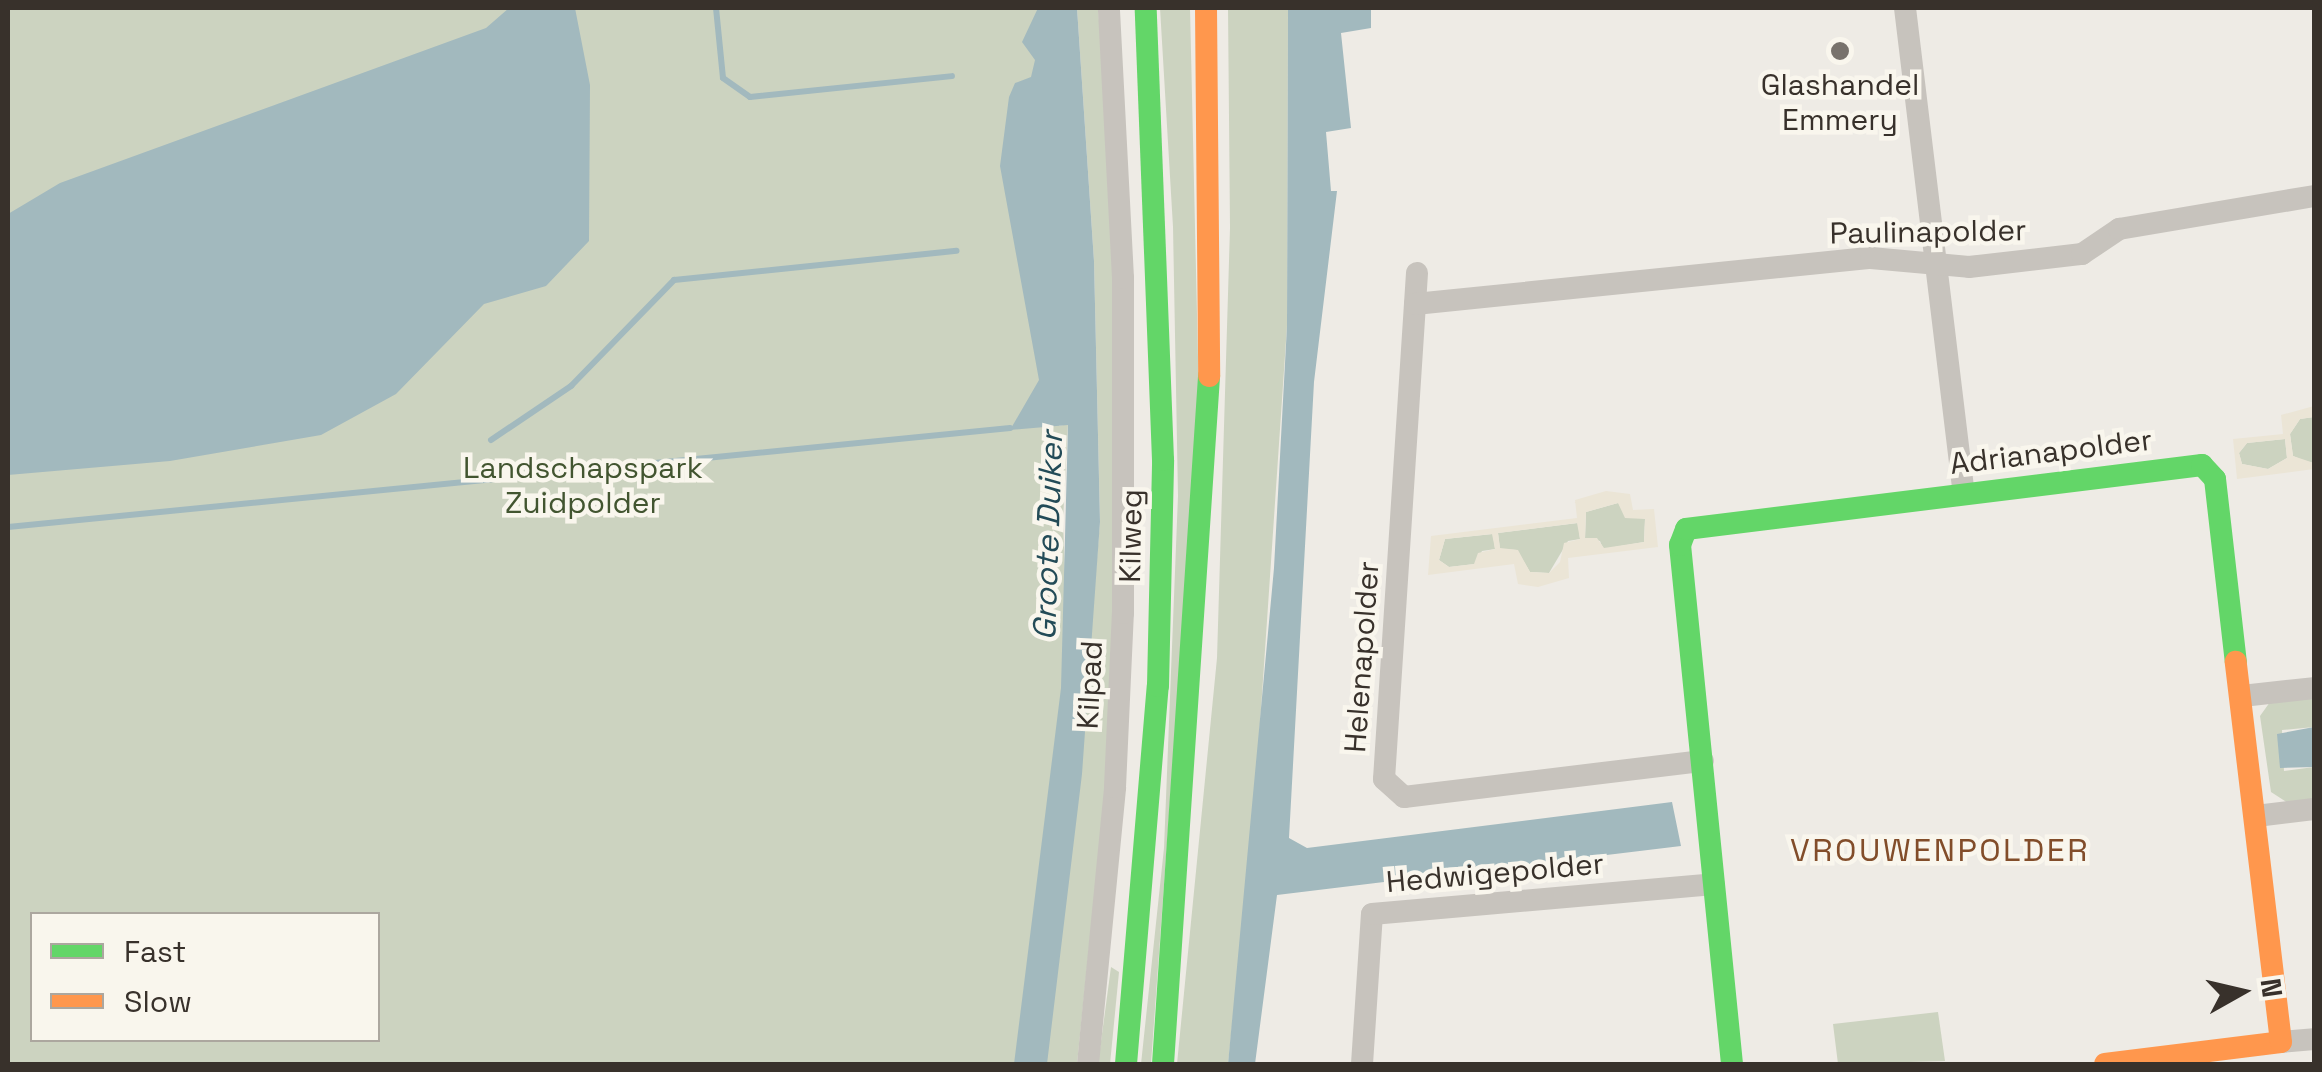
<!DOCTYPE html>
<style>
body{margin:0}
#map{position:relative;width:2322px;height:1072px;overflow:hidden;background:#eeebe5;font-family:"Space Grotesk",sans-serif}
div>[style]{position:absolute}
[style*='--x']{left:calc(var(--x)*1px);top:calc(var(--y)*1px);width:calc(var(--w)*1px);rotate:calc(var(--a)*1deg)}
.green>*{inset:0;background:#ccd3c0}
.plaza>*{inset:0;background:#ebe5d6}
.water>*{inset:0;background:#a2b9be}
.stream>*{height:6px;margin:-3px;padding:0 3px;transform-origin:3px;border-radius:3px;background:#a2b9be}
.street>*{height:22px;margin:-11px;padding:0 11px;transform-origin:11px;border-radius:11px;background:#c7c3bd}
.fast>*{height:22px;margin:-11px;padding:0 11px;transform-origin:11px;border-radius:11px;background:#63d668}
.slow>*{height:22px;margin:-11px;padding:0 11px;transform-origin:11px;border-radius:11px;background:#ff974d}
.dots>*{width:28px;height:28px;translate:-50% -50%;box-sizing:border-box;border:5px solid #f9f6ed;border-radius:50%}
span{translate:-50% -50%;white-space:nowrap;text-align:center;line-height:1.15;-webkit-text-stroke:9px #f9f6ed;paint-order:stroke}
.poi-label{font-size:30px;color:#38312b}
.street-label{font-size:30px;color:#38312b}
.park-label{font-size:30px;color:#425530}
.water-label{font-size:32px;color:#234b57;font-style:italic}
.neighbourhood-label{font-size:32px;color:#824d2a;letter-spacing:2.5px}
.frame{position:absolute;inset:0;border:10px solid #38312b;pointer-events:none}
.legend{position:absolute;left:30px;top:912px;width:350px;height:130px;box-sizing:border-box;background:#f9f6ed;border:2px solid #aca79f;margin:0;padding:12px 18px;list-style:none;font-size:30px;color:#38312b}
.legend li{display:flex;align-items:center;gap:20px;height:50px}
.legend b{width:50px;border:2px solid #aca79f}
.north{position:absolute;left:2192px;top:942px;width:100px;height:100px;-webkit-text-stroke:8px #f9f6ed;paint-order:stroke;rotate:82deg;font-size:28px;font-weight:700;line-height:40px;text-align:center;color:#38312b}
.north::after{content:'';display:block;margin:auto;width:35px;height:45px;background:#38312b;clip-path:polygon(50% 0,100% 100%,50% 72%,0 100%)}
</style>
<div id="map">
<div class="green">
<i style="clip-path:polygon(evenodd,8px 8px,1042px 8px,1059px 426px,1068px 424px,1063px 520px,1074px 829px,1100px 522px,1094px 261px,1077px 8px,1098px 8px,1114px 214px,1116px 572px,1108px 764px,1077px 1064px,8px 1064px,8px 8px,32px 914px,378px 914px,378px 1040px,32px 1040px,32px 914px)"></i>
<i style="clip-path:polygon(1160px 8px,1190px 8px,1199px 401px,1151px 1064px,1141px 1064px,1164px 848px,1178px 496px,1173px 227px)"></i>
<i style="clip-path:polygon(1228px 8px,1288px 8px,1287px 326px,1253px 827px,1228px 1064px,1177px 1064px,1217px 658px,1230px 228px)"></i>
<i style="clip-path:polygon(2314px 417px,2314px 463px,2307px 462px,2293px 456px,2290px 434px,2300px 419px)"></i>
<i style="clip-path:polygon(2285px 439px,2287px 458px,2268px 469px,2242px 464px,2239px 453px,2247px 443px)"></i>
<i style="clip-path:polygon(1618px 503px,1645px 519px,1644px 542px,1603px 549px,1600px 541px,1585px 539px,1586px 512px)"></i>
<i style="clip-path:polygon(1578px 523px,1580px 539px,1568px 541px,1549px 573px,1530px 572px,1517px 550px,1500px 549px,1498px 533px)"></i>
<i style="clip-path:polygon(1493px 534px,1495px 549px,1482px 551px,1475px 564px,1449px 567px,1439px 560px,1445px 539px)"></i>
<i style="clip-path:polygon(2314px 697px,2314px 727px,2282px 730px,2284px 771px,2314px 767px,2314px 800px,2288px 803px,2271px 792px,2260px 716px,2270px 702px)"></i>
<i style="clip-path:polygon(1111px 967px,1119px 972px,1110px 1064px,1098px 1064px)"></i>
<i style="clip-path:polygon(1938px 1012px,1945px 1061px,1838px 1064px,1833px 1024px)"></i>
</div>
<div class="plaza">
<i style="clip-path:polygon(evenodd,2314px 406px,2314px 417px,2300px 419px,2290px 434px,2293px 456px,2314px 463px,2314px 469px,2237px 479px,2233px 439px,2283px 434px,2281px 415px,2314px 406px,2285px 439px,2287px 458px,2268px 469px,2242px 464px,2239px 453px,2247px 443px,2285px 439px)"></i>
<i style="clip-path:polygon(evenodd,1606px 491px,1630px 494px,1633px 510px,1654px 509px,1658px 547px,1568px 558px,1569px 578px,1538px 587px,1518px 584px,1514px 564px,1428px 575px,1431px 536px,1577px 518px,1575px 500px,1606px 491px,1618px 503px,1625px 518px,1645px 519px,1644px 542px,1604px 548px,1597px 538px,1585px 538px,1586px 512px,1618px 503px,1606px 491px,1577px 523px,1580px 539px,1564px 543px,1560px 562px,1549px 573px,1530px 572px,1518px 550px,1500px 548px,1498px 533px,1577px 523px,1606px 491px,1492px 534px,1495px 549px,1478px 553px,1474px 564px,1449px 567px,1439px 560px,1445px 539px,1492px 534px)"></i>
</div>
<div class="water">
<i style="clip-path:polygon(509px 8px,575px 8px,590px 85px,589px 241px,546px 286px,484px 304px,396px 394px,321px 435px,170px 461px,8px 475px,8px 214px,60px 183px,486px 28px)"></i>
<i style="clip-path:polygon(1038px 8px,1077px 8px,1094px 261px,1100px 522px,1082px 774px,1047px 1064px,1014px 1064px,1061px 688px,1068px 425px,1010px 430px,1039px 380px,1000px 166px,1009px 97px,1015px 83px,1031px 77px,1035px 60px,1022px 42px)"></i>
<i style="clip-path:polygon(1288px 8px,1371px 8px,1371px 28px,1341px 33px,1351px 128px,1326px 132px,1331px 191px,1337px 191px,1314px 382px,1289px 838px,1307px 848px,1672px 802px,1681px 846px,1277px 895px,1255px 1064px,1228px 1064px,1274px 568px,1287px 326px)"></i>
<i style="clip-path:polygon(2314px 727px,2314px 767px,2280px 768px,2277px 734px)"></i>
</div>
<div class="stream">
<i style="--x:716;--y:8;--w:70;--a:84.3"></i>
<i style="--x:723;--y:78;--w:33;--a:35"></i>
<i style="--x:750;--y:97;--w:203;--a:-5.9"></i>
<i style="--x:491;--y:440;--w:97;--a:-34"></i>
<i style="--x:571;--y:386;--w:148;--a:-45.8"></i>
<i style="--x:674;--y:280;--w:284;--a:-5.9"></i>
<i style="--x:8;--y:527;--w:1007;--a:-5.64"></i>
</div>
<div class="street">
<i style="--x:1905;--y:8;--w:489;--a:83.1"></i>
<i style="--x:1417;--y:273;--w:507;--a:93.73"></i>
<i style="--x:1384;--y:779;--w:27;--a:42"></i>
<i style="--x:1404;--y:797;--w:301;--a:-6.9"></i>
<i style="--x:1415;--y:304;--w:458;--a:-5.8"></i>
<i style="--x:1871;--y:258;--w:98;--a:5.2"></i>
<i style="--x:1969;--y:267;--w:114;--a:-6.6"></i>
<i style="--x:2082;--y:254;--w:45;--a:-34"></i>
<i style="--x:2119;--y:229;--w:198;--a:-9.6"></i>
<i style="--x:2242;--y:696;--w:72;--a:-6.3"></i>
<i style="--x:2256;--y:816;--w:58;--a:-6.9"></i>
<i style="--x:2281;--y:1042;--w:33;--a:-5"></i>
<i style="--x:1088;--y:1064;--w:278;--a:-84.4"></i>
<i style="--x:1115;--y:787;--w:174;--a:-87.4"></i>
<i style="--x:1123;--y:613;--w:335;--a:-90"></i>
<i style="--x:1123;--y:278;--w:270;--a:-93"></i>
<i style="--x:1362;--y:1064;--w:150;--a:-86.2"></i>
<i style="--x:1372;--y:914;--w:343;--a:-5"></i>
</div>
<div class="fast">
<i style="--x:1126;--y:1064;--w:379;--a:-85.2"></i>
<i style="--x:1158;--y:686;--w:226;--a:-88.7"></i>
<i style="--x:1163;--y:460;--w:452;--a:-92.2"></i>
<i style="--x:1163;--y:1064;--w:690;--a:-86.17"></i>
<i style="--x:1732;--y:1064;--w:522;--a:-95.72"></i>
<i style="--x:1680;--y:545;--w:17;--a:-69"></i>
<i style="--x:1686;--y:529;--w:520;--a:-7.07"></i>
<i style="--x:2202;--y:465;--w:19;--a:47"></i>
<i style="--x:2215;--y:479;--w:184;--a:83.5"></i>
</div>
<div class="slow">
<i style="--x:1206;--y:8;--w:368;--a:89.5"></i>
<i style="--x:2105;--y:1064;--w:177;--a:-7.1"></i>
<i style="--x:2281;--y:1042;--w:383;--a:-96.8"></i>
</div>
<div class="dots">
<i style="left:1840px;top:51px;background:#78726c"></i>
</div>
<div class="poi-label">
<span style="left:1840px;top:102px">Glashandel<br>Emmery</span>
</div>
<div class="street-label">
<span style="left:1928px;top:232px;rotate:-1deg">Paulinapolder</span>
<span style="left:2051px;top:452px;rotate:-7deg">Adrianapolder</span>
<span style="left:1131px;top:536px;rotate:-89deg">Kilweg</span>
<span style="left:1362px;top:657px;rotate:-86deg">Helenapolder</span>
<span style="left:1090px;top:685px;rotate:-87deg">Kilpad</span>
<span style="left:1495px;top:873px;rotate:-5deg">Hedwigepolder</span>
</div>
<div class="park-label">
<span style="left:583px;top:485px">Landschapspark<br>Zuidpolder</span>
</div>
<div class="water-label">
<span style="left:1048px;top:536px;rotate:-88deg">Groote Duiker</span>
</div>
<div class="neighbourhood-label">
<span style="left:1940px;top:850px">VROUWENPOLDER</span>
</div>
<div class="frame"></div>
<ul class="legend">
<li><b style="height:12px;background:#63d668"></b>Fast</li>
<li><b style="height:12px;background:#ff974d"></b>Slow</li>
</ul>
<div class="north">N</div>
</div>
